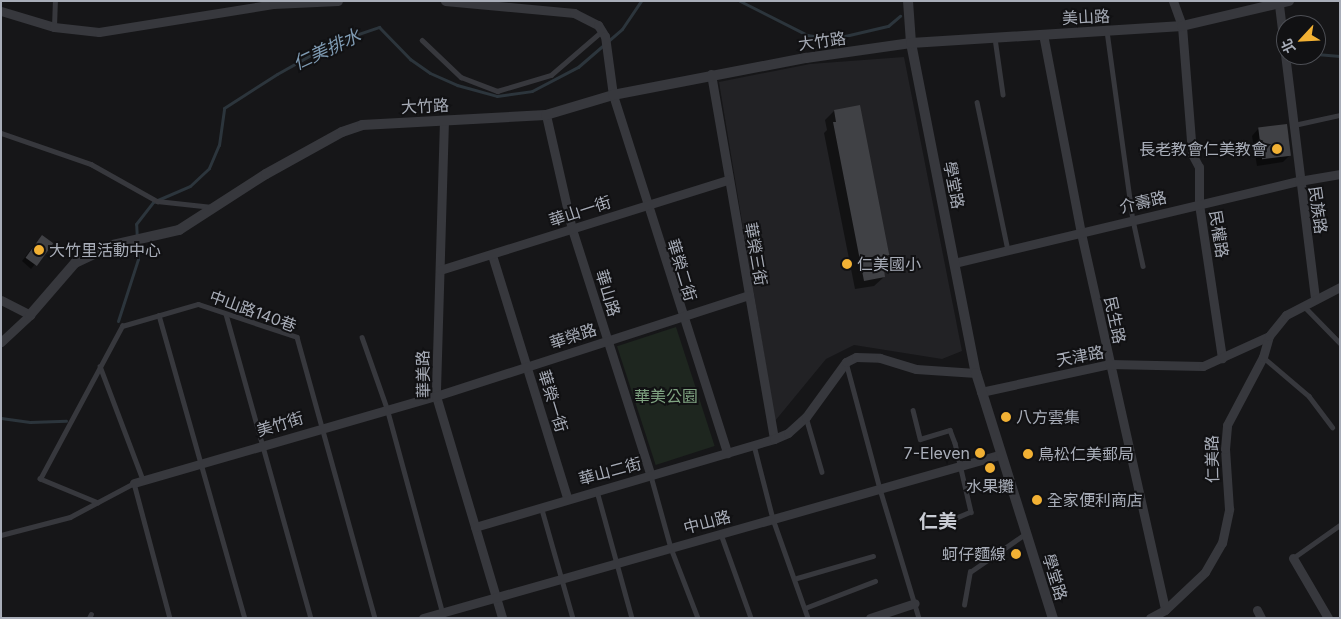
<!DOCTYPE html>
<meta charset="utf-8">
<style>
body{margin:0}
#map{position:relative;width:1341px;height:619px;overflow:hidden;background:#161618;font-family:Inter,"Noto Sans TC",sans-serif}
div>[style]{position:absolute}
[style*='--x']{left:calc(var(--x)*1px);top:calc(var(--y)*1px);width:calc(var(--w)*1px);rotate:calc(var(--a)*1deg)}
.built>*{inset:0;background:#222225}
.green>*{inset:0;background:#1e261f;transform-origin:0 0}
.shadow>*{inset:0;background:#0007}
.stream>*{height:3px;margin:-1.5px;padding:0 1.5px;transform-origin:1.5px;border-radius:1.5px;background:#2c353c}
.building>*{inset:0;background:#404145;transform-origin:0 0}
.service>*{height:4.5px;margin:-2.25px;padding:0 2.25px;transform-origin:2.25px;border-radius:2.25px;background:#37383d}
.minor>*{height:9px;margin:-4.5px;padding:0 4.5px;transform-origin:4.5px;border-radius:4.5px;background:#37383d}
.tertiary>*{height:10px;margin:-5px;padding:0 5px;transform-origin:5px;border-radius:5px;background:#37383d}
.dots>*{width:14px;height:14px;translate:-50% -50%;box-sizing:border-box;border:2px solid #111113;border-radius:50%}
span{translate:-50% -50%;white-space:nowrap;text-align:center;line-height:1.15;-webkit-text-stroke:4px #111113;paint-order:stroke}
.street-label{font-size:16px;color:#a8adb8}
.poi-label{font-size:16px;color:#a8adb8}
.right{translate:-100% -50%;text-align:right}
.left{translate:0 -50%;text-align:left}
.park-label{font-size:16px;color:#7fa381}
.water-label{font-size:18px;color:#7f9bb3;font-style:italic}
.quarter-label{font-size:19px;color:#c9ccd4;font-weight:700}
.frame{position:absolute;inset:0;border:2px solid #a8adb8;pointer-events:none}
.north{position:absolute;left:1276px;top:15px;width:50px;height:50px;box-sizing:border-box;background:#111113;border:1px solid #4d4f55;border-radius:50%;rotate:245deg;font-size:14px;font-weight:700;line-height:20px;text-align:center;color:#a8adb8}
.north::after{content:'';display:block;margin:auto;width:18px;height:22px;background:#f2b134;clip-path:polygon(50% 0,100% 100%,50% 72%,0 100%)}
</style>
<div id="map">
<div class="built">
<i style="clip-path:polygon(904px 57px,962px 351px,942px 359px,854px 345px,826px 359px,775px 421px,719px 82px,810px 64px)"></i>
</div>
<div class="green">
<i style="left:676px;top:327px;width:125px;height:62px;rotate:72deg"></i>
</div>
<div class="shadow">
<i style="clip-path:polygon(859px 106px,884px 277px,874px 286px,855px 289px,824px 133px,827px 130px,825px 120px,834px 111px)"></i>
<i style="clip-path:polygon(1258px 129px,1290px 155px,1283px 162px,1257px 166px,1252px 136px)"></i>
<i style="clip-path:polygon(38px 240px,52px 244px,31px 269px,22px 261px)"></i>
</div>
<div class="stream">
<i style="--x:740;--y:1;--w:75;--a:26.9"></i>
<i style="--x:807;--y:35;--w:25;--a:9"></i>
<i style="--x:832;--y:39;--w:57;--a:-13.1"></i>
<i style="--x:888;--y:26;--w:16;--a:-40"></i>
<i style="--x:1316;--y:54;--w:24;--a:5"></i>
<i style="--x:118;--y:321;--w:65;--a:-72.1"></i>
<i style="--x:138;--y:259;--w:35;--a:-93"></i>
<i style="--x:136;--y:224;--w:28;--a:-52"></i>
<i style="--x:153;--y:202;--w:40;--a:-23.4"></i>
<i style="--x:190;--y:186;--w:26;--a:-43"></i>
<i style="--x:209;--y:168;--w:25;--a:-67"></i>
<i style="--x:219;--y:145;--w:37;--a:-82"></i>
<i style="--x:224;--y:108;--w:63;--a:-32.7"></i>
<i style="--x:277;--y:74;--w:63;--a:-29.4"></i>
<i style="--x:332;--y:43;--w:50;--a:-18.8"></i>
<i style="--x:379;--y:27;--w:45;--a:45.9"></i>
<i style="--x:410;--y:59;--w:24;--a:35"></i>
<i style="--x:430;--y:73;--w:30;--a:24"></i>
<i style="--x:457;--y:85;--w:41;--a:15.4"></i>
<i style="--x:497;--y:96;--w:35;--a:-8"></i>
<i style="--x:532;--y:91;--w:52;--a:-27.6"></i>
<i style="--x:578;--y:67;--w:58;--a:-40.8"></i>
<i style="--x:622;--y:29;--w:34;--a:-56"></i>
<i style="--x:1;--y:418;--w:29;--a:8"></i>
<i style="--x:30;--y:422;--w:36;--a:-2"></i>
</div>
<div class="building">
<i style="clip-path:polygon(860px 105px,891px 264px,884px 269px,885px 277px,864px 281px,833px 122px,836px 122px,834px 110px)"></i>
<i style="left:1287px;top:124px;width:32px;height:29px;rotate:83deg"></i>
<i style="left:42px;top:235px;width:14px;height:28px;rotate:36deg"></i>
</div>
<div class="service">
<i style="--x:54;--y:27;--w:26;--a:-88"></i>
<i style="--x:1107;--y:31;--w:191;--a:82.2"></i>
<i style="--x:1133;--y:220;--w:47;--a:77.7"></i>
<i style="--x:995;--y:38;--w:57;--a:81.9"></i>
<i style="--x:422;--y:40;--w:54;--a:43.5"></i>
<i style="--x:461;--y:77;--w:39;--a:21"></i>
<i style="--x:497;--y:91;--w:56;--a:-16.5"></i>
<i style="--x:551;--y:75;--w:67;--a:-40.8"></i>
<i style="--x:977;--y:102;--w:151;--a:78.2"></i>
<i style="--x:1294;--y:125;--w:47;--a:-12.3"></i>
<i style="--x:1;--y:133;--w:95;--a:19"></i>
<i style="--x:91;--y:164;--w:76;--a:29.3"></i>
<i style="--x:157;--y:201;--w:55;--a:6.2"></i>
<i style="--x:1304;--y:306;--w:52;--a:45.8"></i>
<i style="--x:226;--y:314;--w:316;--a:74.4"></i>
<i style="--x:159;--y:315;--w:315;--a:74.2"></i>
<i style="--x:362;--y:337;--w:75;--a:70.6"></i>
<i style="--x:387;--y:408;--w:218;--a:74.8"></i>
<i style="--x:1263;--y:357;--w:60;--a:40.3"></i>
<i style="--x:1309;--y:396;--w:39;--a:53"></i>
<i style="--x:846;--y:362;--w:131;--a:75"></i>
<i style="--x:880;--y:489;--w:135;--a:73.2"></i>
<i style="--x:100;--y:366;--w:122;--a:69.3"></i>
<i style="--x:913;--y:410;--w:30;--a:76"></i>
<i style="--x:920;--y:439;--w:31;--a:-17"></i>
<i style="--x:950;--y:430;--w:14;--a:69"></i>
<i style="--x:955;--y:443;--w:71;--a:76.9"></i>
<i style="--x:971;--y:512;--w:21;--a:157"></i>
<i style="--x:806;--y:417;--w:57;--a:73.8"></i>
<i style="--x:754;--y:445;--w:76;--a:75.6"></i>
<i style="--x:773;--y:519;--w:105;--a:70.5"></i>
<i style="--x:651;--y:476;--w:75;--a:74.5"></i>
<i style="--x:671;--y:548;--w:75;--a:68.9"></i>
<i style="--x:597;--y:491;--w:132;--a:74.6"></i>
<i style="--x:98;--y:503;--w:63;--a:-157.5"></i>
<i style="--x:40;--y:479;--w:174;--a:-61.8"></i>
<i style="--x:122;--y:326;--w:79;--a:-16.1"></i>
<i style="--x:198;--y:304;--w:104;--a:18.4"></i>
<i style="--x:297;--y:337;--w:292;--a:74.5"></i>
<i style="--x:541;--y:506;--w:116;--a:74.1"></i>
<i style="--x:721;--y:534;--w:89;--a:70.3"></i>
<i style="--x:1;--y:535;--w:71;--a:-14.6"></i>
<i style="--x:70;--y:517;--w:72;--a:-28"></i>
<i style="--x:134;--y:483;--w:140;--a:75.1"></i>
<i style="--x:1293;--y:558;--w:57;--a:-35.1"></i>
<i style="--x:797;--y:578;--w:79;--a:-16.1"></i>
<i style="--x:964;--y:605;--w:34;--a:-80"></i>
<i style="--x:970;--y:572;--w:67;--a:-34.6"></i>
<i style="--x:805;--y:608;--w:75;--a:-21.1"></i>
<i style="--x:89;--y:618;--w:4;--a:-63"></i>
</div>
<div class="minor">
<i style="--x:445;--y:1;--w:130;--a:5.3"></i>
<i style="--x:574;--y:13;--w:27;--a:27"></i>
<i style="--x:598;--y:25;--w:13;--a:58"></i>
<i style="--x:605;--y:36;--w:60;--a:82.3"></i>
<i style="--x:613;--y:95;--w:376;--a:72.3"></i>
<i style="--x:1173;--y:1;--w:27;--a:70"></i>
<i style="--x:1182;--y:26;--w:128;--a:85.5"></i>
<i style="--x:1192;--y:154;--w:15;--a:62"></i>
<i style="--x:1199;--y:167;--w:37;--a:90"></i>
<i style="--x:1199;--y:204;--w:156;--a:81.5"></i>
<i style="--x:1279;--y:5;--w:296;--a:83"></i>
<i style="--x:1;--y:11;--w:55;--a:16.8"></i>
<i style="--x:54;--y:27;--w:45;--a:6.3"></i>
<i style="--x:99;--y:32;--w:176;--a:-9.1"></i>
<i style="--x:273;--y:4;--w:65;--a:-2.6"></i>
<i style="--x:1043;--y:34;--w:203;--a:79.2"></i>
<i style="--x:1081;--y:233;--w:386;--a:77.4"></i>
<i style="--x:711;--y:74;--w:370;--a:80.2"></i>
<i style="--x:546;--y:115;--w:117;--a:77.2"></i>
<i style="--x:572;--y:229;--w:259;--a:72.3"></i>
<i style="--x:444;--y:120;--w:276;--a:91.7"></i>
<i style="--x:436;--y:396;--w:232;--a:73.4"></i>
<i style="--x:492;--y:255;--w:254;--a:72.8"></i>
<i style="--x:954;--y:263;--w:355;--a:-13.4"></i>
<i style="--x:1299;--y:181;--w:42;--a:-9.7"></i>
<i style="--x:440;--y:270;--w:302;--a:-17.4"></i>
<i style="--x:1;--y:300;--w:33;--a:27"></i>
<i style="--x:30;--y:315;--w:40;--a:137"></i>
<i style="--x:981;--y:392;--w:131;--a:-12.3"></i>
<i style="--x:1109;--y:364;--w:94;--a:1.2"></i>
<i style="--x:1203;--y:366;--w:72;--a:-24.4"></i>
<i style="--x:134;--y:483;--w:314;--a:-16.1"></i>
<i style="--x:436;--y:396;--w:328;--a:-17.9"></i>
<i style="--x:475;--y:527;--w:312;--a:-16.4"></i>
<i style="--x:774;--y:439;--w:15;--a:-23"></i>
<i style="--x:788;--y:433;--w:24;--a:-42"></i>
<i style="--x:806;--y:417;--w:68;--a:-54"></i>
<i style="--x:846;--y:362;--w:11;--a:-27"></i>
<i style="--x:856;--y:357;--w:24;--a:2"></i>
<i style="--x:880;--y:358;--w:38;--a:17"></i>
<i style="--x:916;--y:369;--w:60;--a:3.8"></i>
<i style="--x:1293;--y:558;--w:69;--a:59.7"></i>
<i style="--x:1257;--y:610;--w:9;--a:63"></i>
<i style="--x:423;--y:618;--w:599;--a:-15.8"></i>
<i style="--x:870;--y:618;--w:47;--a:-18.4"></i>
<i style="--x:1150;--y:618;--w:17;--a:-28"></i>
<i style="--x:1165;--y:610;--w:55;--a:-43.5"></i>
<i style="--x:1205;--y:572;--w:34;--a:-60"></i>
<i style="--x:1222;--y:543;--w:35;--a:-78"></i>
<i style="--x:1229;--y:509;--w:60;--a:-93.8"></i>
<i style="--x:1225;--y:449;--w:24;--a:-85"></i>
<i style="--x:1227;--y:425;--w:77;--a:-62.1"></i>
<i style="--x:1263;--y:357;--w:22;--a:-74"></i>
<i style="--x:1269;--y:336;--w:27;--a:-51"></i>
<i style="--x:1286;--y:315;--w:61;--a:-27.4"></i>
</div>
<div class="tertiary">
<i style="--x:908;--y:1;--w:42;--a:85.9"></i>
<i style="--x:911;--y:43;--w:336;--a:78.9"></i>
<i style="--x:976;--y:373;--w:257;--a:72.6"></i>
<i style="--x:30;--y:315;--w:69;--a:-49.1"></i>
<i style="--x:75;--y:263;--w:42;--a:-25.3"></i>
<i style="--x:113;--y:245;--w:68;--a:-12.8"></i>
<i style="--x:179;--y:230;--w:103;--a:-32.8"></i>
<i style="--x:266;--y:174;--w:87;--a:-28.9"></i>
<i style="--x:342;--y:132;--w:21;--a:-19"></i>
<i style="--x:362;--y:125;--w:184;--a:-3.1"></i>
<i style="--x:546;--y:115;--w:70;--a:-16.6"></i>
<i style="--x:613;--y:95;--w:197;--a:-10.9"></i>
<i style="--x:806;--y:58;--w:106;--a:-8.1"></i>
<i style="--x:911;--y:43;--w:272;--a:-3.6"></i>
<i style="--x:1182;--y:26;--w:110;--a:-13.2"></i>
</div>
<div class="dots">
<i style="left:1277px;top:149px;background:#f2b134"></i>
<i style="left:39px;top:250px;background:#f2b134"></i>
<i style="left:847px;top:264px;background:#f2b134"></i>
<i style="left:1006px;top:417px;background:#f2b134"></i>
<i style="left:980px;top:453px;background:#f2b134"></i>
<i style="left:1028px;top:454px;background:#f2b134"></i>
<i style="left:990px;top:468px;background:#f2b134"></i>
<i style="left:1037px;top:500px;background:#f2b134"></i>
<i style="left:1016px;top:554px;background:#f2b134"></i>
</div>
<div class="street-label">
<span style="left:1086px;top:17px;rotate:-3deg">美山路</span>
<span style="left:822px;top:41px;rotate:-8deg">大竹路</span>
<span style="left:425px;top:106px;rotate:-3deg">大竹路</span>
<span style="left:954px;top:185px;rotate:79deg">學堂路</span>
<span style="left:1143px;top:202px;rotate:-13deg">介壽路</span>
<span style="left:1318px;top:210px;rotate:82deg">民族路</span>
<span style="left:580px;top:211px;rotate:-18deg">華山一街</span>
<span style="left:1219px;top:234px;rotate:81deg">民權路</span>
<span style="left:756px;top:254px;rotate:80deg">華榮三街</span>
<span style="left:682px;top:270px;rotate:73deg">華榮二街</span>
<span style="left:608px;top:293px;rotate:73deg">華山路</span>
<span style="left:253px;top:311px;rotate:20deg">中山路140巷</span>
<span style="left:1115px;top:320px;rotate:78deg">民生路</span>
<span style="left:573px;top:336px;rotate:-18deg">華榮路</span>
<span style="left:1080px;top:356px;rotate:-11deg">天津路</span>
<span style="left:423px;top:374px;rotate:-91deg">華美路</span>
<span style="left:553px;top:401px;rotate:73deg">華榮一街</span>
<span style="left:280px;top:424px;rotate:-17deg">美竹街</span>
<span style="left:1212px;top:459px;rotate:-91deg">仁美路</span>
<span style="left:610px;top:471px;rotate:-15deg">華山二街</span>
<span style="left:707px;top:522px;rotate:-15deg">中山路</span>
<span style="left:1055px;top:577px;rotate:73deg">學堂路</span>
</div>
<div class="poi-label">
<span class="right" style="left:1267px;top:149px">長老教會仁美教會</span>
<span class="left" style="left:49px;top:250px">大竹里活動中心</span>
<span class="left" style="left:857px;top:264px">仁美國小</span>
<span class="left" style="left:1016px;top:417px">八方雲集</span>
<span class="right" style="left:970px;top:453px">7-Eleven</span>
<span class="left" style="left:1038px;top:454px">鳥松仁美郵局</span>
<span style="left:990px;top:486px">水果攤</span>
<span class="left" style="left:1047px;top:500px">全家便利商店</span>
<span class="right" style="left:1006px;top:554px">蚵仔麵線</span>
</div>
<div class="park-label">
<span style="left:666px;top:396px">華美公園</span>
</div>
<div class="water-label">
<span style="left:327px;top:50px;rotate:-25deg">仁美排水</span>
</div>
<div class="quarter-label">
<span style="left:938px;top:522px">仁美</span>
</div>
<div class="frame"></div>
<div class="north">北</div>
</div>
